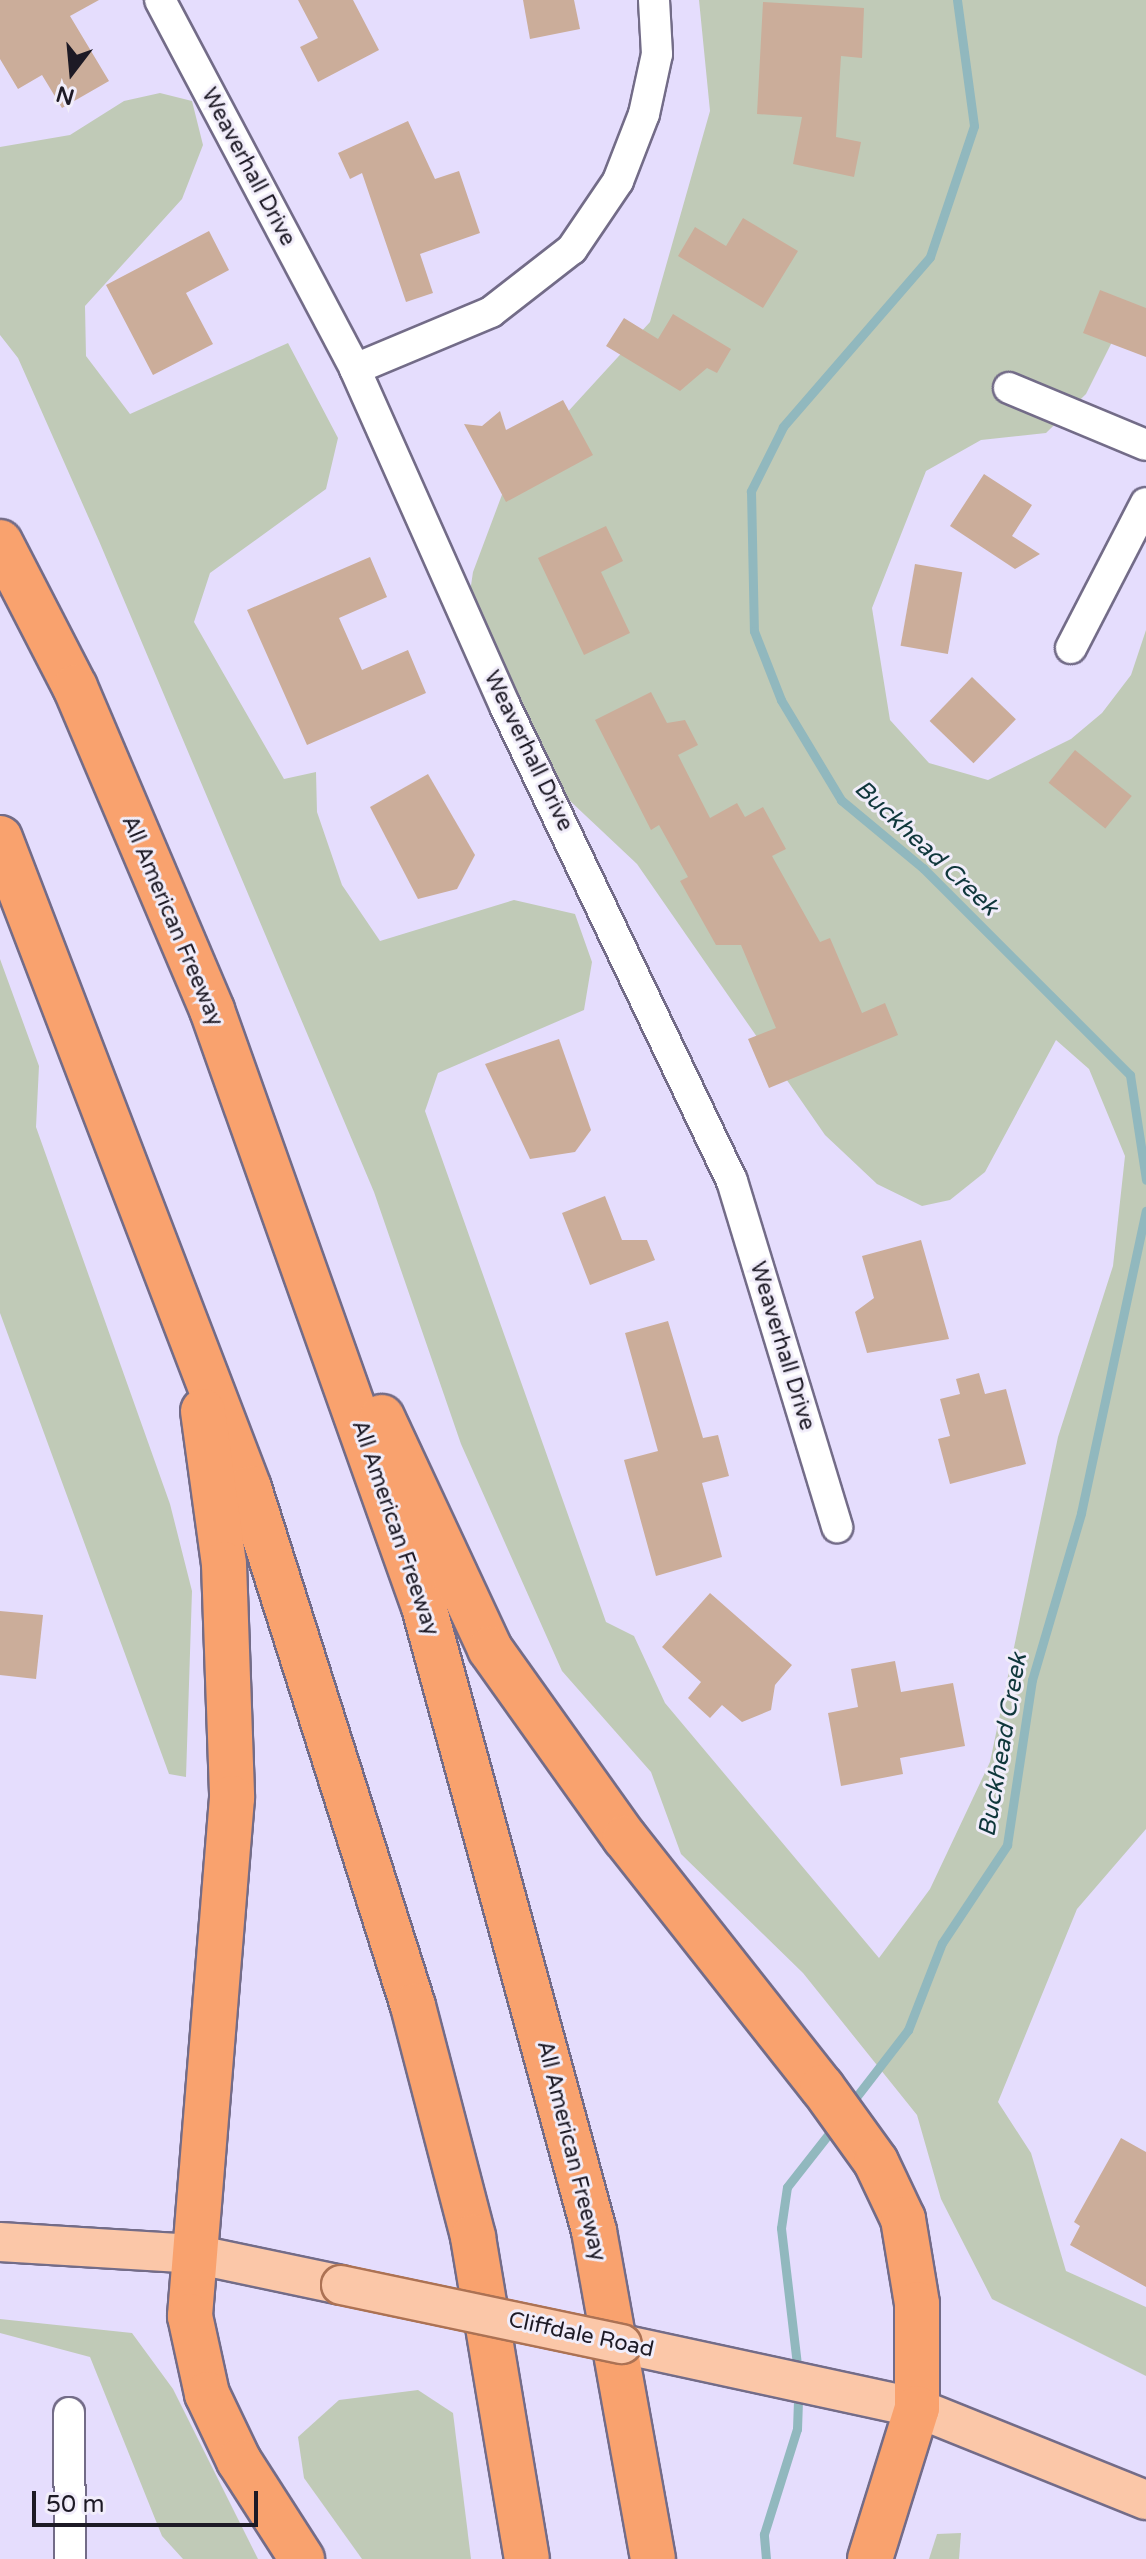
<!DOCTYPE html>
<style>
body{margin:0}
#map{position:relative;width:1146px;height:2559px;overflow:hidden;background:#e5ddfd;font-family:"Varela Round",sans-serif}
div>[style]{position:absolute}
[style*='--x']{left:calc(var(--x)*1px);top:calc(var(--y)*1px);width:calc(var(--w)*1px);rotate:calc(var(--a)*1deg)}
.green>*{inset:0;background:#c0cab7}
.stream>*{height:9px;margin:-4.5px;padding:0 4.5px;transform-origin:4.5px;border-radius:4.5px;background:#91b8be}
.building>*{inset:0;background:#cbad9a;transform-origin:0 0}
.roads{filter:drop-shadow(2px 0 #736c88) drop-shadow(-2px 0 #736c88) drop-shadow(0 2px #736c88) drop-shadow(0 -2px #736c88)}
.minor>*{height:30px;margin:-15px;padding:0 15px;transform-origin:15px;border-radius:15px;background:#fff}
.major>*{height:38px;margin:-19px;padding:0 19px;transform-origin:19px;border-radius:19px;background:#fbc7a8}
.highway>*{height:44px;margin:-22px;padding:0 22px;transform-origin:22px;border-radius:22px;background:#f9a26e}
.bridges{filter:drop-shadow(2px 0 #ac7254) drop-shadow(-2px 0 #ac7254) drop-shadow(0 2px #ac7254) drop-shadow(0 -2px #ac7254)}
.major-bridge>*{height:38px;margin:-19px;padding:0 19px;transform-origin:19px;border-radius:19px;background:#fbc7a8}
span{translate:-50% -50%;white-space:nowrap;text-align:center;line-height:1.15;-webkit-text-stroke:6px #f1edfa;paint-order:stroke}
.street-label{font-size:22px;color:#1d1a25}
.water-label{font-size:24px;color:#0f373b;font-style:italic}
.north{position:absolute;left:32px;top:32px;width:80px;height:80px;-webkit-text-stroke:6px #f1edfa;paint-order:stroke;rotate:196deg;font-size:22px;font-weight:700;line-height:32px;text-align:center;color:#1d1a25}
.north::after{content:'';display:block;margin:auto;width:28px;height:36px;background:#1d1a25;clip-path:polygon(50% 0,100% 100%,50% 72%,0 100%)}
.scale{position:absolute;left:32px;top:2491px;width:226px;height:36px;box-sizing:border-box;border:4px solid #1d1a25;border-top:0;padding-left:10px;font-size:24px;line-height:28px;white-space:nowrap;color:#1d1a25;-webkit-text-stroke:6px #f1edfa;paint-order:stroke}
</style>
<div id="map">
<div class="green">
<i style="clip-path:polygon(699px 0,1146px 0,1146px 321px,1123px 320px,1086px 394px,1046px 433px,981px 440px,926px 471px,872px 608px,890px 720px,929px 763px,988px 780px,1071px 739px,1102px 713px,1131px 675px,1146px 630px,1146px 1829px,1077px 1909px,998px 2102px,1031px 2153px,1066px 2271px,1146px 2307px,1146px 2376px,992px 2299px,941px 2199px,917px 2115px,803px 1973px,681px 1854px,651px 1772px,562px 1671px,461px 1444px,374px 1192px,99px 541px,18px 358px,0 335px,0 147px,70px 135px,124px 101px,160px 93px,192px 101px,203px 145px,182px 199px,85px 306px,86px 356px,130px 414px,288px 343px,338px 438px,326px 489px,210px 573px,194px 622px,284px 779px,316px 772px,317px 812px,342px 885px,380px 941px,514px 900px,575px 914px,592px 962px,584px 1010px,438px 1073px,425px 1111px,606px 1622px,634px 1636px,665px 1703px,879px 1958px,930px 1889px,990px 1762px,1058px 1437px,1113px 1266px,1125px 1156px,1089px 1069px,1056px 1040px,985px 1172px,950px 1200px,922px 1206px,877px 1184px,825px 1135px,637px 864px,516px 750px,467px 612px,473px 572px,509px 476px,650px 322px,710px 111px)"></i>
<i style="clip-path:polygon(0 959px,39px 1066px,36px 1127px,170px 1504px,192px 1591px,186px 1777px,169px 1774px,0 1313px)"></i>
<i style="clip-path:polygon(0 2319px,132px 2333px,173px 2389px,258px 2559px,183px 2559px,162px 2536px,90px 2357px,0 2333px)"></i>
<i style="clip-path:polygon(418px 2390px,453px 2413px,471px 2559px,362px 2559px,304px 2478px,298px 2437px,339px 2400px)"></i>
<i style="clip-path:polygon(961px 2533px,959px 2559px,929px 2559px,937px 2534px)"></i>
</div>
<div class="stream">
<i style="--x:957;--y:0;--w:127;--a:82.3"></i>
<i style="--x:974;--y:126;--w:138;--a:108.6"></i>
<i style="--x:930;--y:257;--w:225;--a:130.9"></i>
<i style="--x:783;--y:427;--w:72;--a:116.6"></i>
<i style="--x:751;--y:491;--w:140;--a:88.8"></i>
<i style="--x:754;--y:631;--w:74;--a:68.6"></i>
<i style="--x:781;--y:700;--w:117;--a:59"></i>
<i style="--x:841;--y:800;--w:107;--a:39.7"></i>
<i style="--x:923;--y:868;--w:293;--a:45"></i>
<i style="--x:1130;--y:1075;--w:106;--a:81.3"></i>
<i style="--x:850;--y:2105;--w:95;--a:-52.3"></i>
<i style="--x:908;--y:2030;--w:93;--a:-68.7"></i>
<i style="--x:942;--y:1943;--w:118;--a:-56.4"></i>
<i style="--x:1007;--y:1845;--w:167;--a:-81.4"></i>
<i style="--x:1032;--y:1680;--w:174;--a:-73.6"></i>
<i style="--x:1081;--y:1513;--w:309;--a:-77.9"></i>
<i style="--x:798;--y:2373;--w:146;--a:-96.7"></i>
<i style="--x:781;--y:2228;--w:41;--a:-81.7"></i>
<i style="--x:787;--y:2187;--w:76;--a:-51.9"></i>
<i style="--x:766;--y:2559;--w:25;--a:-95"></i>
<i style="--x:764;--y:2534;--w:110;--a:-72.6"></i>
<i style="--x:797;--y:2429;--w:37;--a:-88"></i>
</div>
<div class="building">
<i style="clip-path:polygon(0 0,99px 0,70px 16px,109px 81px,62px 108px,42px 75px,18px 89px,0 59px)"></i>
<i style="clip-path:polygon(298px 0,353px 0,379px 50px,318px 82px,300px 47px,318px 38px)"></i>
<i style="clip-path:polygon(523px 0,574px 0,580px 29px,530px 39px)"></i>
<i style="clip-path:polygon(763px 2px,864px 8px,862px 58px,841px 56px,836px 137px,861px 142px,854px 177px,793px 164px,802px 117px,757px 114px)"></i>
<i style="clip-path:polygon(408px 121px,435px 179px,459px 171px,480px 233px,420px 254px,433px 293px,406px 302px,362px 173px,350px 179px,338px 153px)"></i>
<i style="clip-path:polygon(743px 218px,798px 251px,763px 308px,678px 256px,695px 227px,726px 246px)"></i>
<i style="clip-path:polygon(209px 231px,229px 270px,186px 293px,213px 344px,153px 375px,106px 285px)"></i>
<i style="clip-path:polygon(1100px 290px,1146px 308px,1146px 357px,1083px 333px)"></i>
<i style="clip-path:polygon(673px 314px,731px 349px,717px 373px,707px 368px,680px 391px,606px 346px,624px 318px,658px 339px)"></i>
<i style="clip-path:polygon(563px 400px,593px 455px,506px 502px,464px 424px,482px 426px,500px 411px,506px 430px)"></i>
<i style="clip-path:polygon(984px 474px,1032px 505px,1012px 536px,1040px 554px,1015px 569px,950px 526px)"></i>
<i style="clip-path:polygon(606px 526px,623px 561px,601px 572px,630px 633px,584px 655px,538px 558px)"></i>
<i style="clip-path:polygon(370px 557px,387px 597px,339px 618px,362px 670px,408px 650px,426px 693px,307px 745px,247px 610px)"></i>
<i style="left:915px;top:564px;width:48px;height:83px;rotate:10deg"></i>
<i style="left:972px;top:677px;width:61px;height:61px;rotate:44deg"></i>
<i style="clip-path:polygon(651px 692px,667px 723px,685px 720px,698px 745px,678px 755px,710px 818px,737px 803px,745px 817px,763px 807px,786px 849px,772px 856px,820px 942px,830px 938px,862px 1013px,885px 1003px,898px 1035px,769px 1088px,748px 1039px,776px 1028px,741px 945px,716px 945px,680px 881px,688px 877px,659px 825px,651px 830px,595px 720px)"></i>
<i style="left:1075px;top:750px;width:73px;height:42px;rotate:39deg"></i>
<i style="clip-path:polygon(428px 774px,475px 855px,457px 889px,418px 899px,370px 807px)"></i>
<i style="clip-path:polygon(559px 1039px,591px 1130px,575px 1152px,530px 1159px,485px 1064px)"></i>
<i style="clip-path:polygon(605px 1196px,622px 1240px,647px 1240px,655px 1260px,590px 1285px,562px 1213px)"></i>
<i style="clip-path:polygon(921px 1240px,949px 1339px,867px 1353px,855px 1312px,874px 1298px,862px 1256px)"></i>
<i style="clip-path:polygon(668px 1321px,703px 1438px,718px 1435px,729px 1476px,702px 1483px,722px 1557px,656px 1576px,624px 1460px,658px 1451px,625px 1333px)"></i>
<i style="clip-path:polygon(979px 1373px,985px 1394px,1006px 1389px,1026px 1464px,950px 1484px,938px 1439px,950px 1436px,940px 1399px,960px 1394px,956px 1379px)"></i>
<i style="clip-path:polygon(710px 1593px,792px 1665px,775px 1685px,771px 1710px,742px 1722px,722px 1705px,710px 1718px,688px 1698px,701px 1682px,662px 1647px)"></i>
<i style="clip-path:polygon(0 1611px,43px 1615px,36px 1679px,0 1675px)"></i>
<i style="clip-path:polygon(895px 1661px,901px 1692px,953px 1683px,965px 1746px,900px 1758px,903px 1774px,841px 1786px,828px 1713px,858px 1707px,851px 1669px)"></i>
<i style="clip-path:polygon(1121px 2138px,1146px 2152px,1146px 2287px,1070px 2245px,1080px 2226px,1074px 2222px)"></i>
</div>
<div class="roads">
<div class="minor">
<i style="--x:160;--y:0;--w:417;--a:62.1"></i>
<i style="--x:355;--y:369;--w:369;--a:66"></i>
<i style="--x:505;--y:706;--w:526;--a:64.46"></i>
<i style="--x:732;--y:1181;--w:362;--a:73.1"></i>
<i style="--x:355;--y:369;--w:147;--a:-22.7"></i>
<i style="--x:491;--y:312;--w:103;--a:-37.9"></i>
<i style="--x:572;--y:249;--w:82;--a:-55.9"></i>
<i style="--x:618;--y:181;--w:72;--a:-68.8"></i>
<i style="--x:644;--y:114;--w:61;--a:-77.8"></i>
<i style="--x:657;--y:54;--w:54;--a:-93.2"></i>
<i style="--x:1009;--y:388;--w:148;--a:22.6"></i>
<i style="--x:1071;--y:648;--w:163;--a:-62.7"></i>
<i style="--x:69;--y:2413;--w:146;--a:89.6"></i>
</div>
<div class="major">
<i style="--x:0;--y:2242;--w:194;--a:3.5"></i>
<i style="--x:194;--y:2254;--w:150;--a:11.9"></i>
<i style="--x:622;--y:2344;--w:302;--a:12.2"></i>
<i style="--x:917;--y:2408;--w:247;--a:21.9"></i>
</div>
<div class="highway">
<i style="--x:0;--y:542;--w:163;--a:62.7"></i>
<i style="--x:75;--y:687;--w:351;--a:67"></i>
<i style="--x:212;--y:1010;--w:634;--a:70.45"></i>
<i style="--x:424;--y:1607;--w:647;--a:74.76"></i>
<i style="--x:594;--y:2231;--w:333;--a:79.8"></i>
<i style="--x:0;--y:838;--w:696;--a:69.04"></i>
<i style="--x:249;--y:1488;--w:543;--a:72.43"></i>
<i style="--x:413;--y:2006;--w:239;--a:75.4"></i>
<i style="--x:473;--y:2237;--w:326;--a:80.5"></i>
<i style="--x:203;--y:1411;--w:154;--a:82.2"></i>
<i style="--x:224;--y:1564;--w:234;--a:88"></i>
<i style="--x:232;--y:1798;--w:520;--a:94.64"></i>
<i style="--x:190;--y:2316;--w:80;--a:77.7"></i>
<i style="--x:207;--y:2394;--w:74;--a:64.5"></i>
<i style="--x:239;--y:2461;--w:117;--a:57.3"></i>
<i style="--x:382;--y:1417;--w:256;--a:65"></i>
<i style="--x:490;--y:1649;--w:232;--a:54.5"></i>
<i style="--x:625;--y:1838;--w:318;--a:51.7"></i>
<i style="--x:822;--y:2087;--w:92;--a:54.2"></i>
<i style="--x:876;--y:2162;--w:63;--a:64.7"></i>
<i style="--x:903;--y:2219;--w:86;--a:80.6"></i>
<i style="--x:917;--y:2304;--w:104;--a:90"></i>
<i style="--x:917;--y:2408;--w:158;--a:107.3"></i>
</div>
</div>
<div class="bridges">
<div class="major-bridge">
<i style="--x:341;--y:2285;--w:287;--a:11.9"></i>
</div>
</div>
<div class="street-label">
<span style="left:248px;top:167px;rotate:62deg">Weaverhall Drive</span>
<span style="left:528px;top:751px;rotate:64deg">Weaverhall Drive</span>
<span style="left:172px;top:921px;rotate:67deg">All American Freeway</span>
<span style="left:782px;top:1346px;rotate:73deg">Weaverhall Drive</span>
<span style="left:395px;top:1528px;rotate:71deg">All American Freeway</span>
<span style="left:571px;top:2151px;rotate:76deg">All American Freeway</span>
<span style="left:581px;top:2335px;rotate:12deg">Cliffdale Road</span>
</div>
<div class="water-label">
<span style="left:926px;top:848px;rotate:43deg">Buckhead Creek</span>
<span style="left:1003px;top:1745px;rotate:-80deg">Buckhead Creek</span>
</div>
<div class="north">N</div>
<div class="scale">50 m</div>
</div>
